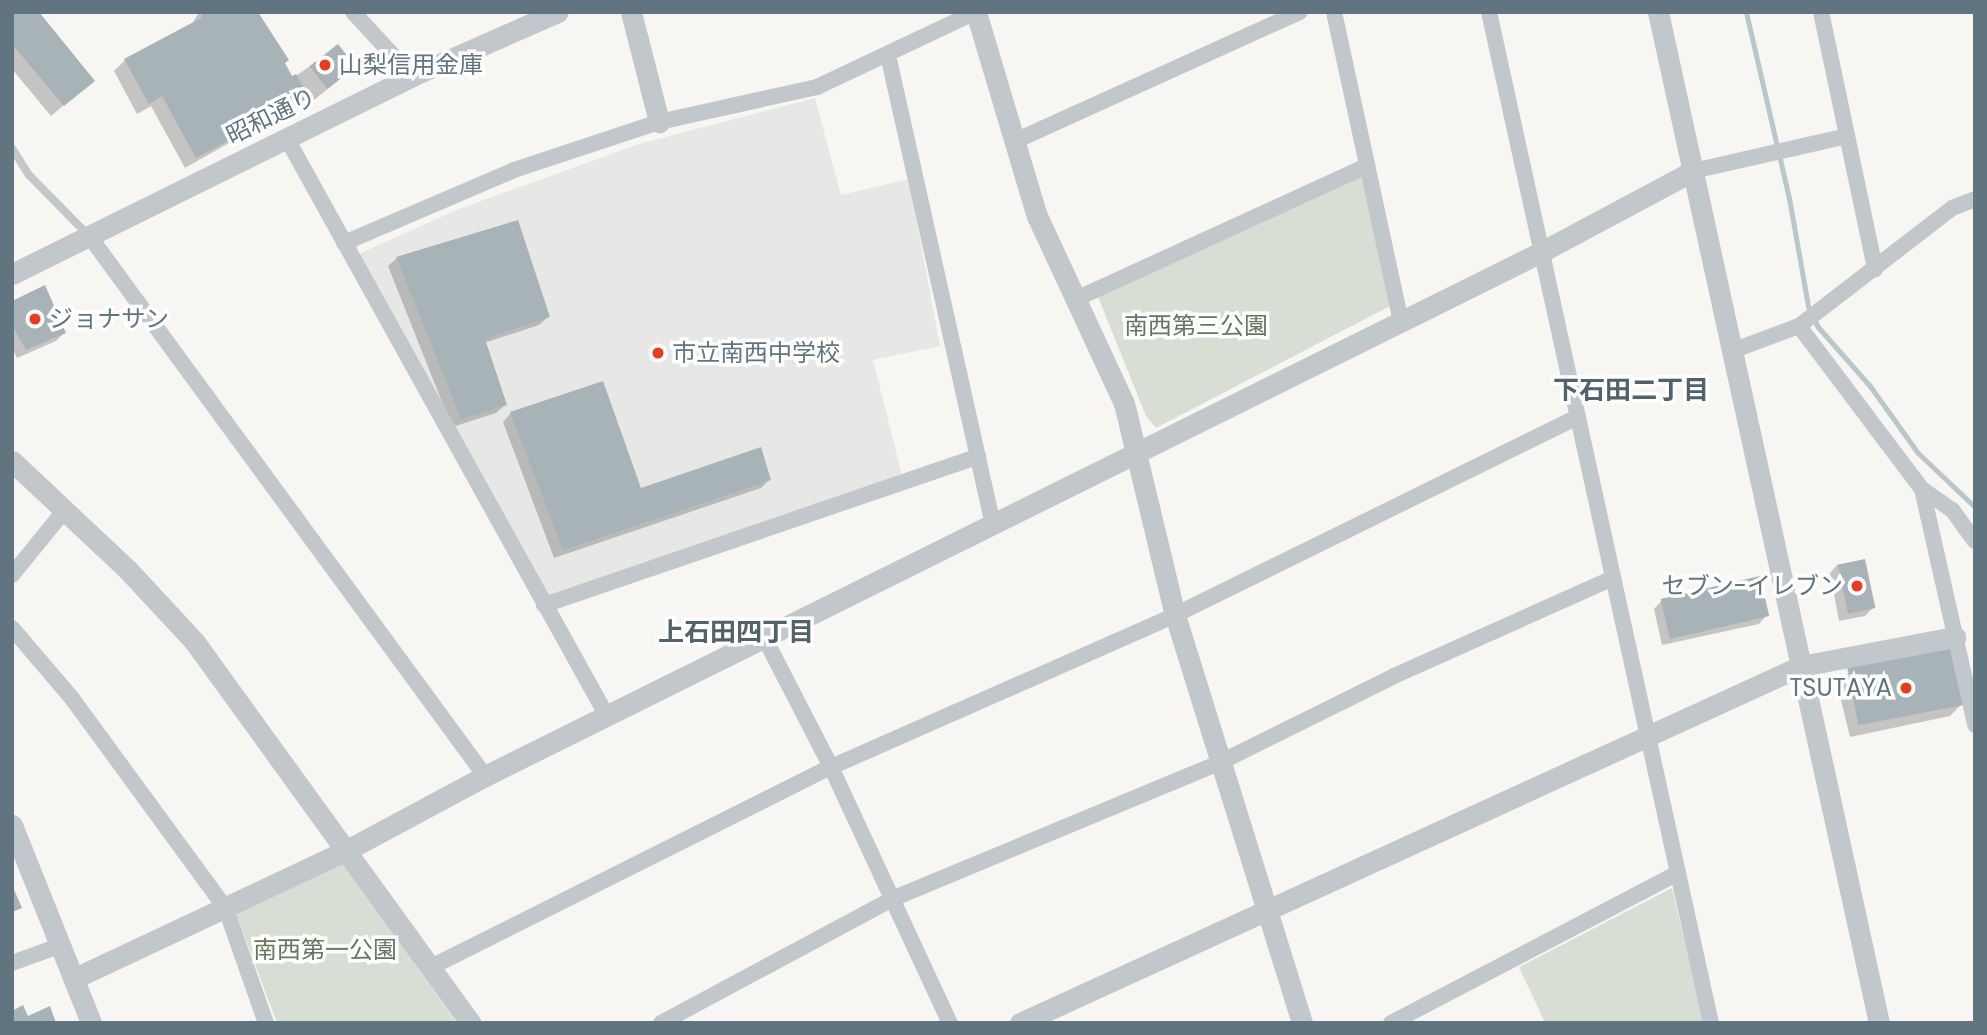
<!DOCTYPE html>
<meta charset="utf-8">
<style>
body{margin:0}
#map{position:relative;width:1987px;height:1035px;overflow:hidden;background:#f7f6f3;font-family:Poppins,"Noto Sans JP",sans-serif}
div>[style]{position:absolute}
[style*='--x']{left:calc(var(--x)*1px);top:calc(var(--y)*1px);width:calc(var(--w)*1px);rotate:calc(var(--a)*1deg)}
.built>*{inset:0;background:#e7e8e6}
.green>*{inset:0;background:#d8ded4}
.shadow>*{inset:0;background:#0003}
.stream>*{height:5px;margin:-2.5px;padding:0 2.5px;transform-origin:2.5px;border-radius:2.5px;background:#b9c7ca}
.building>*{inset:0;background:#a8b3b7;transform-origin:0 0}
.service>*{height:8px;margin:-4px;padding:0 4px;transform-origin:4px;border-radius:4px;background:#c1c7ca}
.minor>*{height:16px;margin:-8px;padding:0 8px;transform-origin:8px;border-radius:8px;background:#c1c7ca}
.tertiary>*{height:21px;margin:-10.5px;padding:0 10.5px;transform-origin:10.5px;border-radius:10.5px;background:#c1c7ca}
.dots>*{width:19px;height:19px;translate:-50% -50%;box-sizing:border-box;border:4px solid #fff;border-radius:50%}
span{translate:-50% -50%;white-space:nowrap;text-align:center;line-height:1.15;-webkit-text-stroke:7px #fff;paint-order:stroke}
.poi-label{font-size:24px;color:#607580}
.left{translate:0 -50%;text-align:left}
.right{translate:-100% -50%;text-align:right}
.street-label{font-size:24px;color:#607580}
.park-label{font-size:24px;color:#66775f}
.neighbourhood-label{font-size:26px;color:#52626a;font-weight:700}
.frame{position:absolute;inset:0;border:14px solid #607580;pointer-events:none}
</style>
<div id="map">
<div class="built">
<i style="clip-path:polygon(815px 98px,841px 195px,909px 179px,940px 346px,873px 360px,902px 475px,546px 598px,357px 260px,361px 253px,459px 209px,639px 144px)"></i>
</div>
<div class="green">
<i style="clip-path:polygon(1364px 172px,1394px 304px,1156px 428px,1146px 416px,1096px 292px)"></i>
<i style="clip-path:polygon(335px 859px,349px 862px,417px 956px,414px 963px,457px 1023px,277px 1023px,237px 916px,241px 908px)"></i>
<i style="clip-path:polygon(1672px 888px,1704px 1023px,1545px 1023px,1519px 967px)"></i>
</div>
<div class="shadow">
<i style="clip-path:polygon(12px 12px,93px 80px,51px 116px,12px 69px)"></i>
<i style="clip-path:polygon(199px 12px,256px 12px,292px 79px,337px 46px,354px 67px,308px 105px,305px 100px,185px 168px,151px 106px,137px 114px,114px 71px,125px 60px,192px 24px)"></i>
<i style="clip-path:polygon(397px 258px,548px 317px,539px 325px,484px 343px,505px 405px,496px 413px,452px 427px,388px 266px)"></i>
<i style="clip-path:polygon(12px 303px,64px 333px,56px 341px,17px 358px,12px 348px)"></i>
<i style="clip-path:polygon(511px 413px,640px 491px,769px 480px,761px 488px,554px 558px,503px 422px)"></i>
<i style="clip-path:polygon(1838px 564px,1873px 608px,1865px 616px,1839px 621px,1830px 573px)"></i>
<i style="clip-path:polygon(1662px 600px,1767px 615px,1759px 624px,1662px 645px,1654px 609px)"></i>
<i style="clip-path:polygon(1848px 673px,1962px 704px,1950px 716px,1850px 737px,1837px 684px)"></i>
</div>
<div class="stream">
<i style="--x:1746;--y:12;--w:191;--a:77"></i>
<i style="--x:1789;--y:198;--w:110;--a:80"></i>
<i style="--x:1808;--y:306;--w:23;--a:65"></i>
<i style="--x:1818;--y:327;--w:79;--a:48.6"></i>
<i style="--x:1870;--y:386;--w:82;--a:54.4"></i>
<i style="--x:1918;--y:453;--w:79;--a:43.5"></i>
</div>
<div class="building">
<i style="clip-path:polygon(12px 12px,39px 12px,95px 81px,64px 106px,12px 44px)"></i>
<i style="clip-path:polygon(202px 12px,258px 12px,289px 60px,285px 63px,292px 76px,296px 74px,309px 97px,196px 158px,162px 96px,149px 104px,124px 59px,201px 18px)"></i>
<i style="left:338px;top:44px;width:29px;height:36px;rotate:52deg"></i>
<i style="clip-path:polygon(518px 220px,550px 317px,485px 339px,507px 405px,461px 419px,396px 257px)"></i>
<i style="clip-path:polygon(45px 285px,66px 333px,26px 350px,12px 325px,12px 301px)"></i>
<i style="clip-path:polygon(603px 381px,641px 488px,761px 447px,771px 480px,563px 550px,510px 412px)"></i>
<i style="left:1865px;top:559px;width:50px;height:28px;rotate:78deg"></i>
<i style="left:1760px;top:576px;width:41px;height:102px;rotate:77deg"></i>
<i style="left:1952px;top:646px;width:60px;height:107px;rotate:79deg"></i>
<i style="clip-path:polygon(12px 885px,22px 908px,12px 912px)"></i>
<i style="clip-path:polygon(23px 1005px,28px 1016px,50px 1006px,56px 1023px,12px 1023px,12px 1011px)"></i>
</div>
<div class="service">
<i style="--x:12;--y:148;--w:32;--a:58"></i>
<i style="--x:29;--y:175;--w:84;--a:45.5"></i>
</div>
<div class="minor">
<i style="--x:353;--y:12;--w:87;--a:47.3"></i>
<i style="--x:1334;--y:12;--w:317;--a:77.8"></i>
<i style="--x:1489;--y:12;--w:1035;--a:77.62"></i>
<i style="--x:1821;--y:12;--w:263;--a:78.1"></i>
<i style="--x:888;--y:55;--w:483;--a:77.4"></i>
<i style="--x:286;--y:137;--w:662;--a:61"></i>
<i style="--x:1013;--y:142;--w:315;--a:-24.4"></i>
<i style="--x:1693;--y:171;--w:158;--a:-12.8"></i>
<i style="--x:90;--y:237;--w:668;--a:53.76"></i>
<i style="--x:344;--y:243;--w:185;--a:-23.2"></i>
<i style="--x:514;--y:170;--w:153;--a:-18.3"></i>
<i style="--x:659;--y:122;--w:162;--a:-12.5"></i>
<i style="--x:817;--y:87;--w:176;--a:-25.3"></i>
<i style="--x:1076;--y:299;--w:320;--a:-24.6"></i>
<i style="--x:1799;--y:326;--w:204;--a:53"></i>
<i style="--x:1922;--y:489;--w:38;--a:35"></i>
<i style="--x:1953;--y:511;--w:37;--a:54"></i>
<i style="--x:1732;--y:351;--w:72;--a:-20.5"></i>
<i style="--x:1799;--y:326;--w:193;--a:-37.6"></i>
<i style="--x:1952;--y:208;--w:25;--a:-21"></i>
<i style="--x:1922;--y:489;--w:242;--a:77.3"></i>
<i style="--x:12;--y:575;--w:82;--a:-50.9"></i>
<i style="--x:544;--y:605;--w:459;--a:-18.9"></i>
<i style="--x:12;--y:628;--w:91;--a:49.5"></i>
<i style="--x:71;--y:697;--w:263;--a:53.8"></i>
<i style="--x:226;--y:909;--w:121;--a:70.7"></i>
<i style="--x:765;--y:639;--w:144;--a:62.7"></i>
<i style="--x:831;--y:767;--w:282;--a:65.1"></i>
<i style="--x:12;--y:963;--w:53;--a:-19.8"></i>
<i style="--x:431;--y:967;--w:447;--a:-26.6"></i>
<i style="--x:831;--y:767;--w:376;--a:-23.8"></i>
<i style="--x:1175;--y:615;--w:448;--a:-26.2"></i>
<i style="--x:661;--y:1023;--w:262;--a:-28.2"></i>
<i style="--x:892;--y:899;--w:359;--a:-22.6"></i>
<i style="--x:1223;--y:761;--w:191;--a:-26.4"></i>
<i style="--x:1394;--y:676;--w:240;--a:-24.1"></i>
<i style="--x:1391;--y:1023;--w:324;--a:-27.6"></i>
</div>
<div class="tertiary">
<i style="--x:631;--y:12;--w:114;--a:75.7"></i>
<i style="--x:976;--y:12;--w:213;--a:73.4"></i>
<i style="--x:1037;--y:216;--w:206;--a:65.1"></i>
<i style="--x:1124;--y:403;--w:218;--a:76.5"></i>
<i style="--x:1175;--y:615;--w:427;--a:72.7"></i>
<i style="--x:1658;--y:12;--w:1035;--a:77.67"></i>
<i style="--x:12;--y:274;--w:446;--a:-26.3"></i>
<i style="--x:412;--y:76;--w:159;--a:-23.7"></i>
<i style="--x:12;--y:461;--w:159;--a:43.2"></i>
<i style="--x:128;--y:570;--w:97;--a:47.1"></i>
<i style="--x:194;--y:641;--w:472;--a:54.1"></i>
<i style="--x:12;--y:825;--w:213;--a:68.2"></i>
<i style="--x:75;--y:978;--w:301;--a:-25.2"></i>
<i style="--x:347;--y:850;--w:157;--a:-28.2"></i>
<i style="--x:485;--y:776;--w:1179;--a:-26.39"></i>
<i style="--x:1541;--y:252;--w:172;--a:-28.1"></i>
<i style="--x:1020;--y:1023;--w:859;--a:-24.57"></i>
<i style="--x:1801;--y:666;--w:157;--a:-10.7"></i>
</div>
<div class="dots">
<i style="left:325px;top:65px;background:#ec3a1e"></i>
<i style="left:35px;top:319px;background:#ec3a1e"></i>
<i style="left:658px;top:353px;background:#ec3a1e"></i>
<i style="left:1857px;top:586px;background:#ec3a1e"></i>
<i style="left:1906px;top:688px;background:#ec3a1e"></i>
</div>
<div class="poi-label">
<span class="left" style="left:339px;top:65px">山梨信用金庫</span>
<span class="left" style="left:49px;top:319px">ジョナサン</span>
<span class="left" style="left:672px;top:353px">市立南西中学校</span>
<span class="right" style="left:1843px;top:586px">セブン-イレブン</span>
<span class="right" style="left:1892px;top:688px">TSUTAYA</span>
</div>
<div class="street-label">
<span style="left:271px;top:116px;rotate:-26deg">昭和通り</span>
</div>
<div class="park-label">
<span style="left:1196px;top:326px">南西第三公園</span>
<span style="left:325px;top:950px">南西第一公園</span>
</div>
<div class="neighbourhood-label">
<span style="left:1631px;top:391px">下石田二丁目</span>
<span style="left:736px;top:633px">上石田四丁目</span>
</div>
<div class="frame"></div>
</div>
